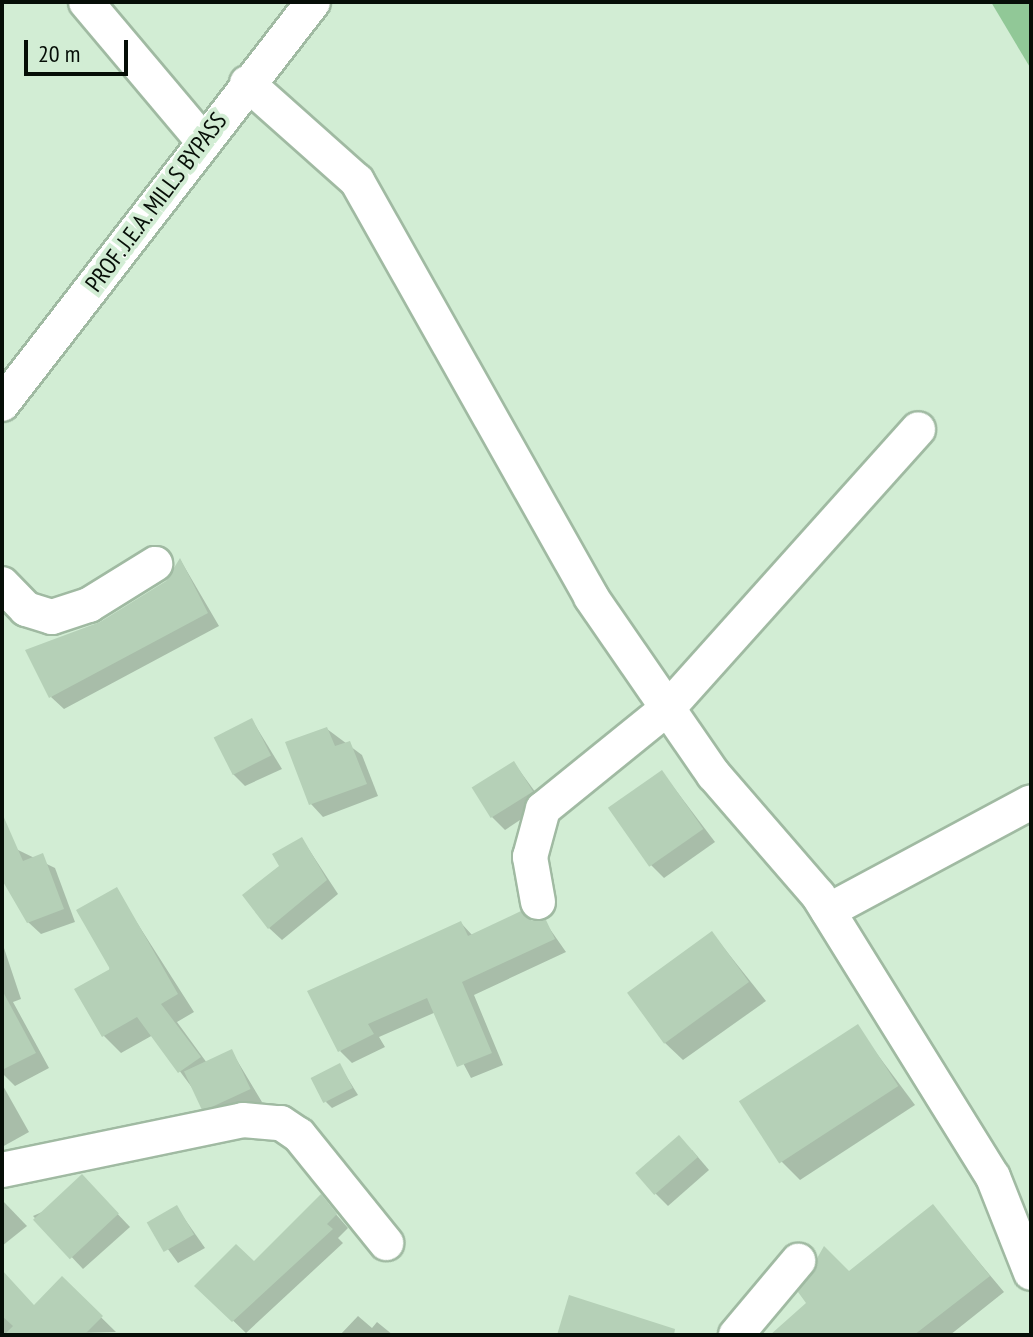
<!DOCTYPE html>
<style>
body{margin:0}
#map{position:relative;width:1033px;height:1337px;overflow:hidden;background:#d2edd4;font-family:"PT Sans Narrow",sans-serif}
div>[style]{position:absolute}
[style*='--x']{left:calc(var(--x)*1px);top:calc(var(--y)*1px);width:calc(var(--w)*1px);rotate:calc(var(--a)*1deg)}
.green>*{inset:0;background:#91c897}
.shadow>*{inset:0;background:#0003}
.building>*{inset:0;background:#b5d0b7;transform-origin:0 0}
.roads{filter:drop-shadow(2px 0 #a0baa2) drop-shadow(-2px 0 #a0baa2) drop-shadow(0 2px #a0baa2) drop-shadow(0 -2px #a0baa2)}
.minor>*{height:34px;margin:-17px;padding:0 17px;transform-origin:17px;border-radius:17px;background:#fff}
span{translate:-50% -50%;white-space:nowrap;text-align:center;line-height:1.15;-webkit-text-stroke:8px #d2edd4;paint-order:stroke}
.street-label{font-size:24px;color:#060e07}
.frame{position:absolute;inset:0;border:4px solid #060e07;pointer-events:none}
.scale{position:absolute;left:24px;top:40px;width:104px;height:36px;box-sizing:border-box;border:4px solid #060e07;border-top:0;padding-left:10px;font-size:24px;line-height:28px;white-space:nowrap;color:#060e07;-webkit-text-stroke:6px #d2edd4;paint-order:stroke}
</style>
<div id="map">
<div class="green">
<i style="clip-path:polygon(991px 2px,1031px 2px,1031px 69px)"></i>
</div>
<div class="shadow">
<i style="clip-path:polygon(181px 561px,219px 626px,64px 709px,51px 697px,100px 624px,168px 582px)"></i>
<i style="clip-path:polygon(252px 720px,282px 769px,245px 786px,233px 774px)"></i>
<i style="clip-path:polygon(327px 729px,362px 755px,378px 796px,323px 817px,311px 804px)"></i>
<i style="clip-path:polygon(514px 763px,544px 804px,505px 830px,492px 817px)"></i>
<i style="clip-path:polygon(662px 772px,715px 842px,664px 878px,651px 865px)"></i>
<i style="clip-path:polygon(302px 839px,338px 894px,282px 940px,269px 928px,282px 866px)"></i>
<i style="clip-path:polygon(16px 849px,55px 868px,75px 922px,41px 934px,28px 922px,2px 876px,2px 854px)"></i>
<i style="clip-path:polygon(116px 890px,194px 1012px,177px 1022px,207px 1063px,232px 1052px,262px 1102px,216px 1120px,153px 1035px,121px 1053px,104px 1036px)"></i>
<i style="clip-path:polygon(545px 922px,566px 952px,474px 995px,503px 1065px,471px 1078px,436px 1012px,379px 1037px,385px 1047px,352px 1063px,340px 1051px,461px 923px,473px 936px)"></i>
<i style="clip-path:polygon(712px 933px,766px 1001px,683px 1060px,664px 1042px)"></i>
<i style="clip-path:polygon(2px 942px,21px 999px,13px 1002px,49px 1068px,15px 1086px,2px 1073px)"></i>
<i style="clip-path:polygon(857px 1027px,915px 1105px,800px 1180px,781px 1161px)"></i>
<i style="clip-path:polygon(340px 1066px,358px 1095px,332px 1108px,326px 1102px)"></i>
<i style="clip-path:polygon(2px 1084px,29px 1132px,2px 1147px)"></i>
<i style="clip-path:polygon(692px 1150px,709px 1170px,668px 1206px,655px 1193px)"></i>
<i style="clip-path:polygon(94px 1189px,130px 1227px,83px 1269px,33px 1216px)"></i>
<i style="clip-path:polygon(321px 1197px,348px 1228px,338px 1238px,343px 1243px,246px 1333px,197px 1286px,254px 1264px)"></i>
<i style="clip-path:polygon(2px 1200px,27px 1226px,2px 1246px)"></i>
<i style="clip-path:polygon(933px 1207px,1004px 1292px,950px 1335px,773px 1335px,809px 1303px,824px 1248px,849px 1273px)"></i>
<i style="clip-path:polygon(177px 1208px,205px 1248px,178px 1263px,149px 1223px)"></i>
<i style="clip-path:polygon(2px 1272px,34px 1307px,62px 1279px,116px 1332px,2px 1335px)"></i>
<i style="clip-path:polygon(358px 1316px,372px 1328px,377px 1322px,393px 1335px,340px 1335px)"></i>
</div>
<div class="building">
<i style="clip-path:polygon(180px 558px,208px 613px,49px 698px,25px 650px,100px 622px,166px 581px)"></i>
<i style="left:252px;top:718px;width:42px;height:43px;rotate:63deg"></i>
<i style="clip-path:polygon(327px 727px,335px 746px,350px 741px,367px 784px,309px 805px,285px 742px)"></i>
<i style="left:514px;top:761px;width:36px;height:50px;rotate:58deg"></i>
<i style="left:662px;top:770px;width:72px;height:66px;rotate:55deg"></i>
<i style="clip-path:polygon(2px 813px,23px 861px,43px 853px,64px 909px,27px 923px,2px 880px)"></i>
<i style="clip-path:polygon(302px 837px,327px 880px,268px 929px,242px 895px,279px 866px,272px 854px)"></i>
<i style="clip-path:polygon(117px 887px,178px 994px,161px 1004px,201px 1057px,178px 1073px,137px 1017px,102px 1037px,74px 989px,110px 969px,76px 910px)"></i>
<i style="clip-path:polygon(521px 911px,532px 921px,546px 920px,555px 939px,462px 982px,492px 1053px,457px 1067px,427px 998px,368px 1024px,374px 1034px,338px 1052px,307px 991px,461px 921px,468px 936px)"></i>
<i style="left:712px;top:931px;width:63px;height:105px;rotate:54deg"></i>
<i style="clip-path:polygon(2px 990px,36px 1053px,2px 1070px)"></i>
<i style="left:858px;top:1024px;width:74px;height:142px;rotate:57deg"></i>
<i style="left:232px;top:1049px;width:44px;height:53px;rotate:65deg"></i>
<i style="left:340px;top:1063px;width:28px;height:33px;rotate:63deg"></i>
<i style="left:679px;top:1135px;width:29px;height:58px;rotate:49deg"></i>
<i style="left:82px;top:1174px;width:54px;height:67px;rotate:47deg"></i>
<i style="clip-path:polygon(321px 1194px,337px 1214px,327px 1224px,333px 1229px,232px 1322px,194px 1286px,236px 1244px,254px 1261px)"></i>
<i style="clip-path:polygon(933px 1204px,990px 1276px,914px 1335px,770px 1335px,806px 1303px,798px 1292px,824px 1246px,849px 1271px)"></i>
<i style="left:177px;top:1205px;width:34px;height:35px;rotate:60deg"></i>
<i style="clip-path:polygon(2px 1270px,34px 1305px,62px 1276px,103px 1316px,84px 1335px,4px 1335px,13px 1326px,2px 1316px)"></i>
<i style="clip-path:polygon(569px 1295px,675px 1329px,674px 1335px,557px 1335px)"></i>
</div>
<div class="roads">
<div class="minor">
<i style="--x:86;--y:2;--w:182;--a:49.9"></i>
<i style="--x:247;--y:83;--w:147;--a:41.7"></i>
<i style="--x:357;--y:181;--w:477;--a:60.6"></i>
<i style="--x:591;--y:597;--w:216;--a:55.4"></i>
<i style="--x:714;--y:775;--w:159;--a:49.1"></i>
<i style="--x:818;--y:895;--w:332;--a:58.2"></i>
<i style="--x:993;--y:1177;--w:103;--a:68.4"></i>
<i style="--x:2;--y:404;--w:508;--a:-52.27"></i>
<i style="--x:2;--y:584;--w:35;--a:46"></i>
<i style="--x:26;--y:609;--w:27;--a:17"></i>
<i style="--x:52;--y:617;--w:39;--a:-18"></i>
<i style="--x:89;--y:605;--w:78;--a:-31.8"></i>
<i style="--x:538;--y:902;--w:46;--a:-100.1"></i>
<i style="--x:530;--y:857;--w:50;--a:-74.8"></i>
<i style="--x:543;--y:809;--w:162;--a:-39"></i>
<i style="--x:669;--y:707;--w:373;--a:-48.1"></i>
<i style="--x:828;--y:911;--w:230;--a:-28.2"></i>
<i style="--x:2;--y:1170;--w:246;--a:-11.7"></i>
<i style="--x:243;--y:1120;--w:38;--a:5"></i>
<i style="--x:281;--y:1123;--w:22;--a:34"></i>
<i style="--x:299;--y:1135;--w:139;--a:51.1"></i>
<i style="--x:736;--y:1335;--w:97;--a:-50"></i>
</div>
</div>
<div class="street-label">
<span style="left:156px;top:202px;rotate:-53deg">PROF. J.E.A. MILLS BYPASS</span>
</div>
<div class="frame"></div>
<div class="scale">20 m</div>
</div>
